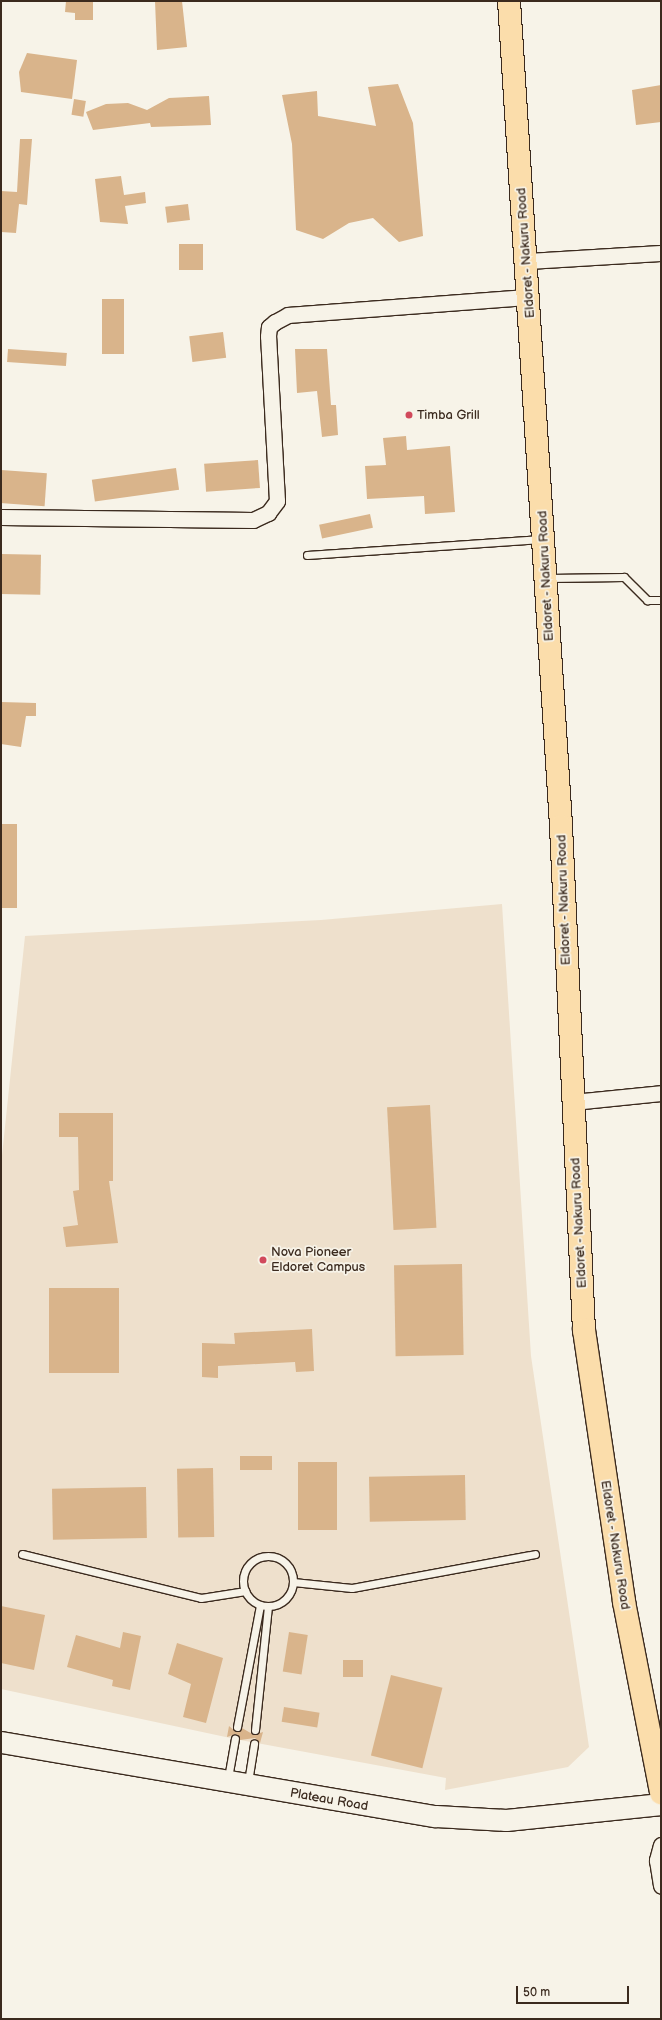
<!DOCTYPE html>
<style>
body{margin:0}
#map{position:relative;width:662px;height:2020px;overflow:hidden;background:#f7f3e8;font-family:"Balsamiq Sans",sans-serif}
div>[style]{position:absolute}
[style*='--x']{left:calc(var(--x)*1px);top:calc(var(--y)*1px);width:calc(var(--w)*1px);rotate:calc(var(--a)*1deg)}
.built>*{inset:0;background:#eee0cc}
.building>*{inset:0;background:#d9b48b;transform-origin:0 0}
.roads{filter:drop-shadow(1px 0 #3b2a1e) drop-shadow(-1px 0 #3b2a1e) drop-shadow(0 1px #3b2a1e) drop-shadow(0 -1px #3b2a1e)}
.lane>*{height:7px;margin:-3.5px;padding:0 3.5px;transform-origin:3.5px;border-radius:3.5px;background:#f7f3e8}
.lane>.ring{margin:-3.5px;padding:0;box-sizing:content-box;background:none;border:7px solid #f7f3e8;border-radius:50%}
.street>*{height:15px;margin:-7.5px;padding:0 7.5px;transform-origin:7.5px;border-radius:7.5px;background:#f7f3e8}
.secondary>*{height:21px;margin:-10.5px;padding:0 10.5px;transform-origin:10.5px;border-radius:10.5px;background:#f7f3e8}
.highway>*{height:22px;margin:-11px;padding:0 11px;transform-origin:11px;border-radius:11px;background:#fbddab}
.dots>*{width:11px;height:11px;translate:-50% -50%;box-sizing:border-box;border:2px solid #f7f3e8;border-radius:50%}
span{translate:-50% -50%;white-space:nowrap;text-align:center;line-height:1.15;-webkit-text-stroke:3.5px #f7f3e8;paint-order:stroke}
.street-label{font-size:13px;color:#3b2a1e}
.poi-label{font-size:13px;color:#3b2a1e}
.left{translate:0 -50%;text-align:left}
.frame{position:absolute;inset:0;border:2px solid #3b2a1e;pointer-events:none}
.scale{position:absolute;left:516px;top:1986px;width:113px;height:18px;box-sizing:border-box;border:2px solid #3b2a1e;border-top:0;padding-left:5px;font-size:12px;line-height:14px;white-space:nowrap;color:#3b2a1e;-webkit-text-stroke:3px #f7f3e8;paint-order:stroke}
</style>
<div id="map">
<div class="built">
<i style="clip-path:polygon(502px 904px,531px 1356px,589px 1747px,568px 1767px,445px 1790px,446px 1778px,235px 1739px,1px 1689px,1px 1165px,25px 936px,321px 920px)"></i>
</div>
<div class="building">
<i style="clip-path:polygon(66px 1px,93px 1px,93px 20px,75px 20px,75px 13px,65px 12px)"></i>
<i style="clip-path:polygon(155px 1px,182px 1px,187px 47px,157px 50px)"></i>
<i style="clip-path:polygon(27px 53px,77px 60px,72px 99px,21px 92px,19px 72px)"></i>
<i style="clip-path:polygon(398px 84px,413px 123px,423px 236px,399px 242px,373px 218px,349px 223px,323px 239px,296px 230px,292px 144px,282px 95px,317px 91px,318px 116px,376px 126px,368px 87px)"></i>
<i style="clip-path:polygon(661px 85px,661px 122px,636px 125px,632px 90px)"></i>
<i style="clip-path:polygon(209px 96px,211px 125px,151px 127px,150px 123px,93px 130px,86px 112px,106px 104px,128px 103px,147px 110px,169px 98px)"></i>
<i style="left:74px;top:99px;width:12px;height:16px;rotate:9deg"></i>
<i style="clip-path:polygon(20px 139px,32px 139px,27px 205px,19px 204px,16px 233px,1px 232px,1px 191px,17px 192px)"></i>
<i style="clip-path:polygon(121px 176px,124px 195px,145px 192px,146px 203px,125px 206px,128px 224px,100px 222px,95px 179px)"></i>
<i style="left:188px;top:204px;width:16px;height:23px;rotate:83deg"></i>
<i style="left:179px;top:244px;width:24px;height:26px"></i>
<i style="left:102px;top:299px;width:22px;height:55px"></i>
<i style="left:223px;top:332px;width:26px;height:34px;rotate:83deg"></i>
<i style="left:8px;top:349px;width:59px;height:13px;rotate:4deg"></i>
<i style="clip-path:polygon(295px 349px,327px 349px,331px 405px,336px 405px,338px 435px,322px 437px,317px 391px,297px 393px)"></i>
<i style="clip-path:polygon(406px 436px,407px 450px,450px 446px,455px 512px,425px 514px,424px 496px,367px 499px,365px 466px,386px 465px,383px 438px)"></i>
<i style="left:258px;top:460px;width:28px;height:54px;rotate:86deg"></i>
<i style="left:176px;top:468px;width:22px;height:85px;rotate:82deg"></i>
<i style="left:1px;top:470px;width:46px;height:33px;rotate:4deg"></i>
<i style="left:370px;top:514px;width:14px;height:52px;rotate:78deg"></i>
<i style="left:1px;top:554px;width:40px;height:40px;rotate:1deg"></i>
<i style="clip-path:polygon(1px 702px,36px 703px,36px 716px,26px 716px,21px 747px,1px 744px)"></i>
<i style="left:17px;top:824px;width:84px;height:16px;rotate:90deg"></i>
<i style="left:430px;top:1105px;width:123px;height:43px;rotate:87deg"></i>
<i style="clip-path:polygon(59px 1113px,113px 1113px,113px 1181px,109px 1181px,118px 1243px,66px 1247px,63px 1227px,78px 1225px,73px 1191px,79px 1190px,78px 1137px,59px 1137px)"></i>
<i style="left:462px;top:1264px;width:91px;height:68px;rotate:89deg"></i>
<i style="left:49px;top:1288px;width:70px;height:85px"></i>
<i style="clip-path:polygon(312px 1329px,314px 1371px,296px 1372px,295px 1362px,218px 1366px,218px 1378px,202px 1377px,202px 1343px,235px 1344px,234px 1333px)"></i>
<i style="left:272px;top:1456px;width:14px;height:32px;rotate:90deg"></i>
<i style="left:298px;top:1462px;width:39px;height:68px"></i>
<i style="left:213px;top:1468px;width:69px;height:36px;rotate:89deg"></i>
<i style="left:465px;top:1475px;width:45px;height:96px;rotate:89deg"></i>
<i style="left:146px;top:1487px;width:51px;height:94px;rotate:89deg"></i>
<i style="clip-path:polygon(1px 1606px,45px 1615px,34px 1670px,1px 1663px)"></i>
<i style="clip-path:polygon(123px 1632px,141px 1636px,130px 1690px,112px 1686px,113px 1680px,67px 1667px,76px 1635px,120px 1648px)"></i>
<i style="left:289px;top:1632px;width:19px;height:40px;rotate:9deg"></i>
<i style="clip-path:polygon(177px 1643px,223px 1658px,206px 1723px,183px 1717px,191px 1684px,168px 1674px)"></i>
<i style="left:343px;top:1660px;width:20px;height:17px"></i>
<i style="left:391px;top:1675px;width:53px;height:83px;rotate:14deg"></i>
<i style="left:284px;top:1707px;width:36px;height:15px;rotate:9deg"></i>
<i style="clip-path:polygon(229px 1726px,236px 1732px,242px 1728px,254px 1735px,263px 1732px,260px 1743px,255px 1738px,240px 1740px,236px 1734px,227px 1737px)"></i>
</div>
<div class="roads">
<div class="lane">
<i style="--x:307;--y:555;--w:235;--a:-3.9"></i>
<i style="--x:548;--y:578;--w:76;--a:-0.8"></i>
<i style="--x:624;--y:577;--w:33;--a:45"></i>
<i style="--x:647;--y:600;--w:14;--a:0"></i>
<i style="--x:22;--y:1554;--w:184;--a:13.8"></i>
<i style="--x:201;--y:1598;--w:45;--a:-9"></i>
<i class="ring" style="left:243px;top:1556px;width:43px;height:43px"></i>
<i style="--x:293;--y:1582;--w:59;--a:5.8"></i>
<i style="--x:352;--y:1588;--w:186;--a:-10.5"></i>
<i style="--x:237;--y:1727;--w:124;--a:-79.3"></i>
<i style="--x:255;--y:1730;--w:124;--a:-84"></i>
<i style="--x:228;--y:1778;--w:40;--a:-80"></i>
<i style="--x:248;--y:1782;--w:39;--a:-81"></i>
</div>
<div class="street">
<i style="--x:527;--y:261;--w:134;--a:-3.4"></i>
<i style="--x:1;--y:517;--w:252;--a:0.7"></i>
<i style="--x:253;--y:520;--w:17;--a:-25"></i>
<i style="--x:268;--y:513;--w:15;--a:-53"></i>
<i style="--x:277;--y:501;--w:165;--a:-93.1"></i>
<i style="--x:268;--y:336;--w:9;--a:-84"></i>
<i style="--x:269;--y:327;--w:8;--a:-40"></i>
<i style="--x:275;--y:322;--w:15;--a:-28"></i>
<i style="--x:288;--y:315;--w:242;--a:-4.3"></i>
<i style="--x:573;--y:1102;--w:88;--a:-5.8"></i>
<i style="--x:661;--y:1845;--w:16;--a:105"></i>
<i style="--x:657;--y:1860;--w:26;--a:81"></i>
</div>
<div class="secondary">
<i style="--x:1;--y:1742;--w:441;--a:9.7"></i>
<i style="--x:436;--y:1816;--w:70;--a:3.3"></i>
<i style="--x:506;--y:1820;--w:156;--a:-5.9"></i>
</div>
<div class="highway">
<i style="--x:509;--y:1;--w:827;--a:86.39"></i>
<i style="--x:561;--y:826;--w:505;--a:87.39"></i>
<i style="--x:584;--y:1330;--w:275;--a:81.6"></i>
<i style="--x:624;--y:1602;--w:195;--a:79"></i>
</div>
</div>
<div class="dots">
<i style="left:409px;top:415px;background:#d1495b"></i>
<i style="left:263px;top:1260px;background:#d1495b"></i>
</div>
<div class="street-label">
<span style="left:526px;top:253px;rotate:-94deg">Eldoret - Nakuru Road</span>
<span style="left:546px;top:576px;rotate:-93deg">Eldoret - Nakuru Road</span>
<span style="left:564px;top:900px;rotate:-92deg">Eldoret - Nakuru Road</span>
<span style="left:579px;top:1223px;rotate:-93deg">Eldoret - Nakuru Road</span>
<span style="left:615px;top:1545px;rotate:81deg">Eldoret - Nakuru Road</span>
<span style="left:329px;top:1800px;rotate:10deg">Plateau Road</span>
</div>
<div class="poi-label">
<span class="left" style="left:417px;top:415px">Timba Grill</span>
<span class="left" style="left:271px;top:1260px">Nova Pioneer<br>Eldoret Campus</span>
</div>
<div class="frame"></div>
<div class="scale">50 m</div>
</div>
